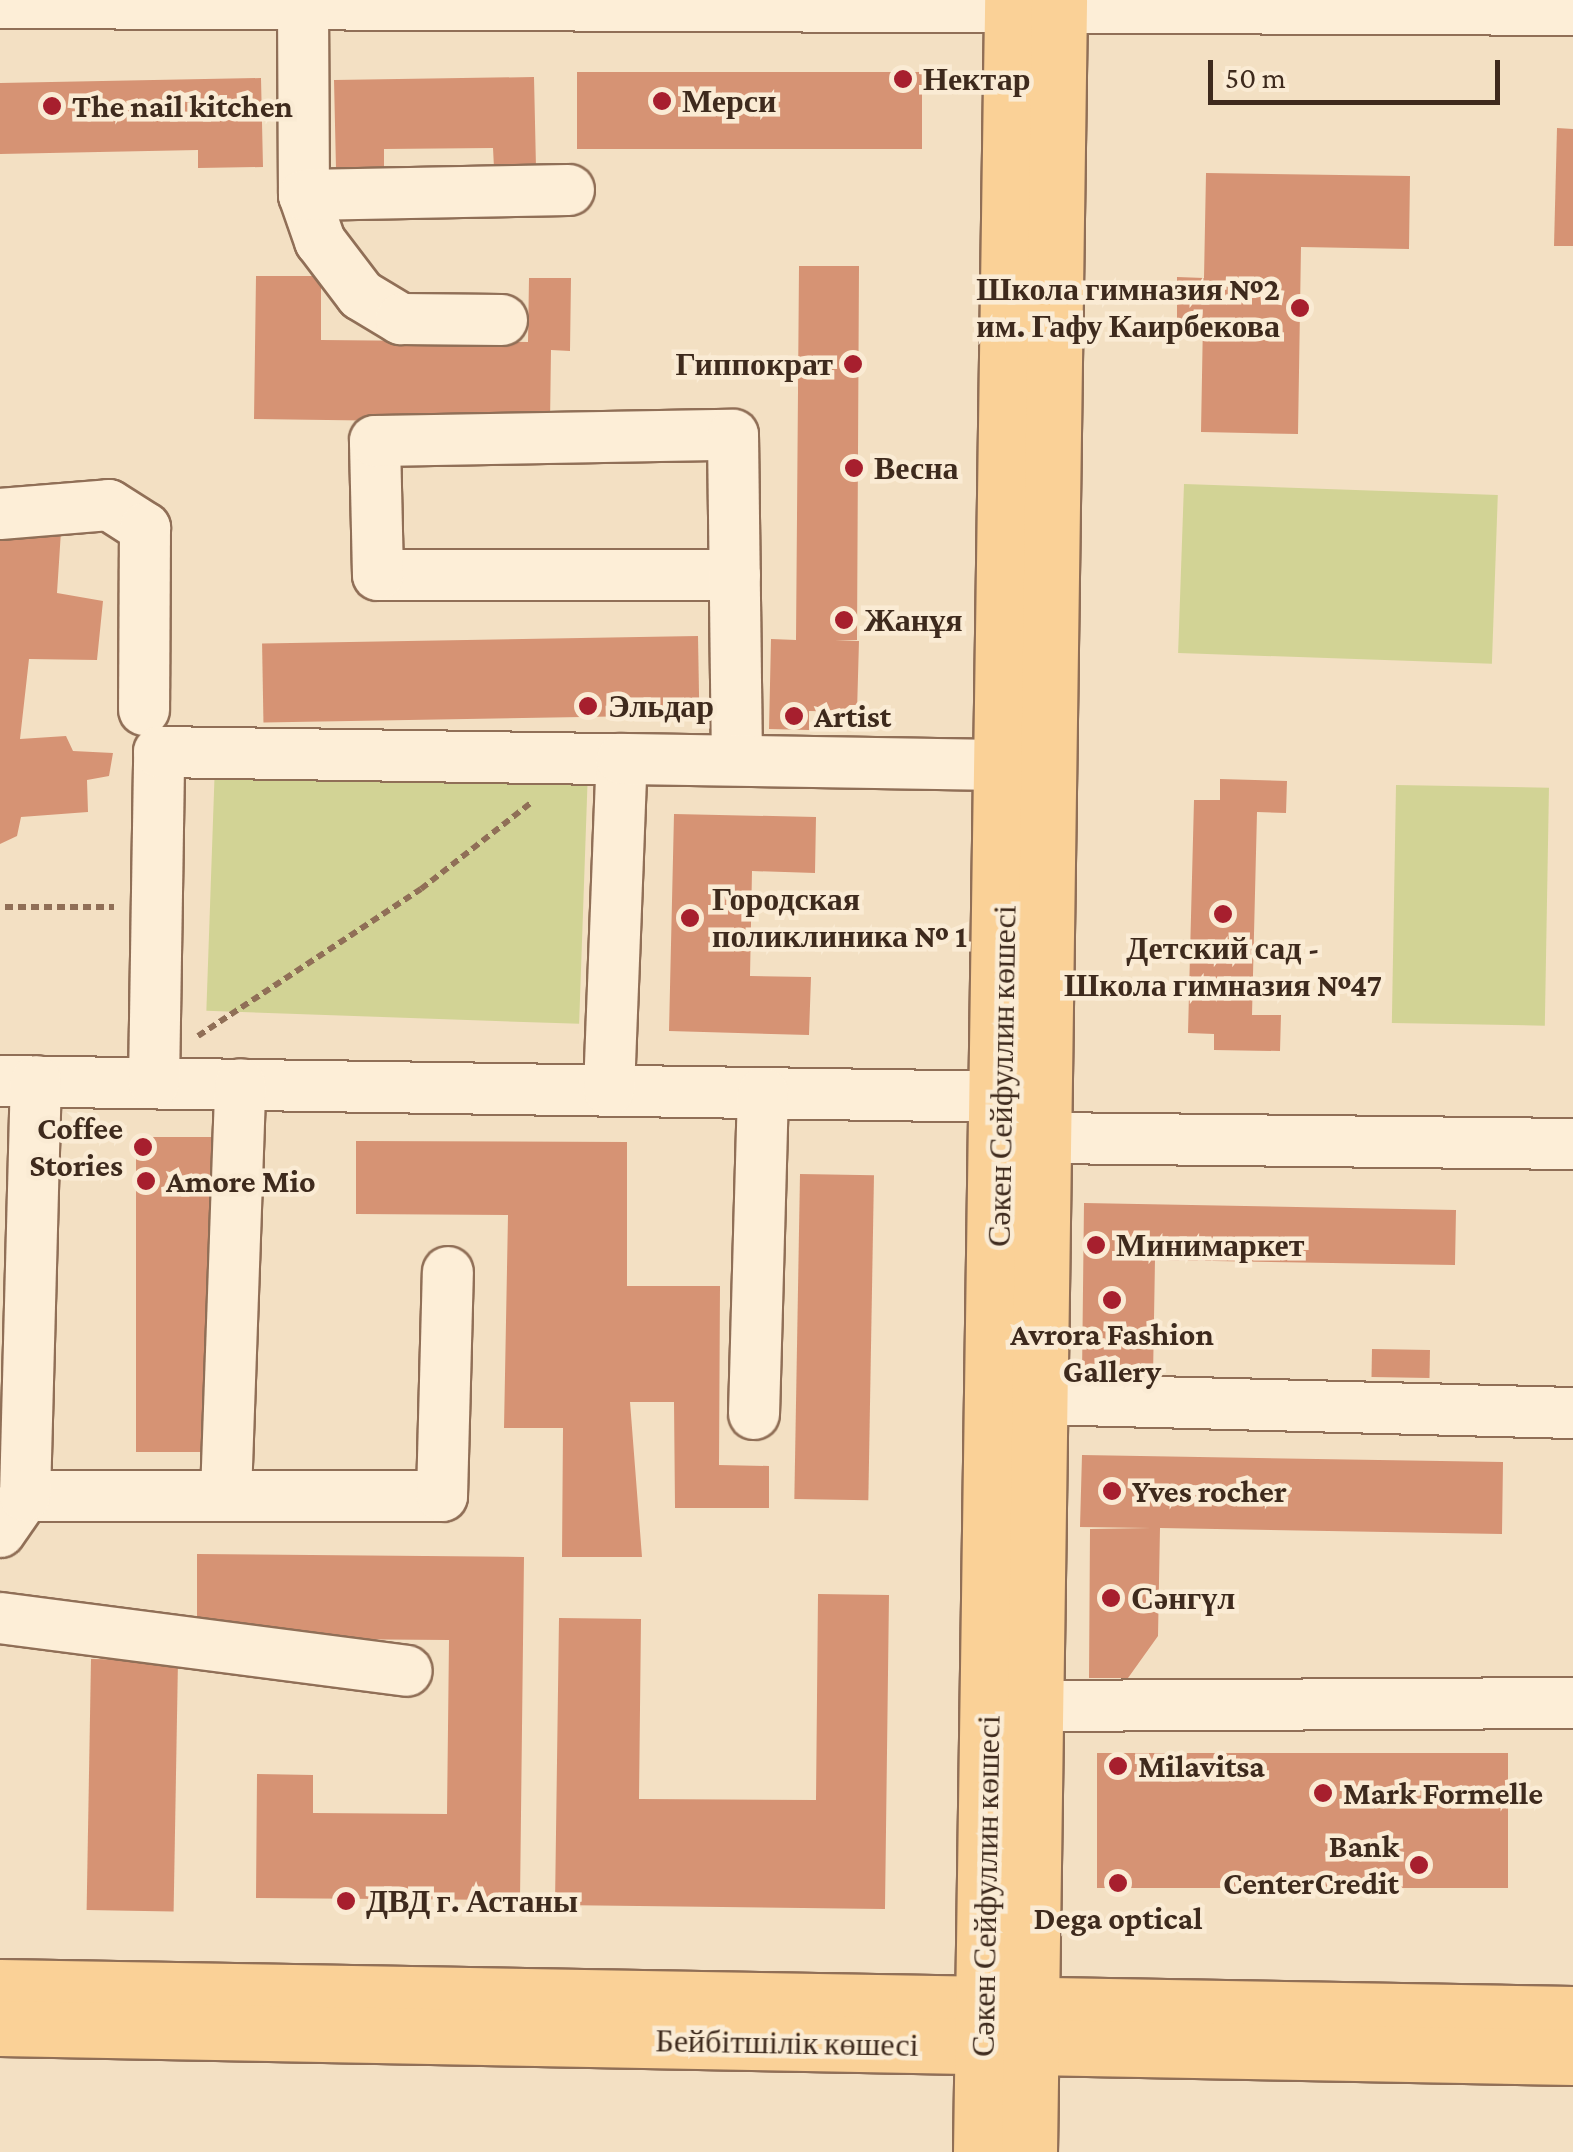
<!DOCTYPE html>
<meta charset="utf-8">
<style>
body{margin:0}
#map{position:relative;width:1573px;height:2152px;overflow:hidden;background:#f3e0c3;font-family:"Crimson Pro",serif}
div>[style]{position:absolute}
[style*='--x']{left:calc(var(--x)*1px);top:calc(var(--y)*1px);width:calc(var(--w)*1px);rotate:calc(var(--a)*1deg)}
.green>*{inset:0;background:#d2d395;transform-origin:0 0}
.building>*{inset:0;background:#d69374;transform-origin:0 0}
.path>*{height:6px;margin-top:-3px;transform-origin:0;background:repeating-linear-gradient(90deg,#906f57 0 8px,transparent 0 13px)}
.roads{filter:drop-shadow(2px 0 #906f57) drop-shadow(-2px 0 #906f57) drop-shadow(0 2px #906f57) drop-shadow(0 -2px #906f57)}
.minor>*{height:50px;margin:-25px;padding:0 25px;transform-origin:25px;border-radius:25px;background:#fdeed7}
.major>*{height:55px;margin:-27.5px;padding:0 27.5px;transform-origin:27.5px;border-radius:27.5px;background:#fad197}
.dots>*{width:28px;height:28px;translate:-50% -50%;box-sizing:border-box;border:5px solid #faebd4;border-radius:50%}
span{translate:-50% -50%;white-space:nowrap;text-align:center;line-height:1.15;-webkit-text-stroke:9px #faebd4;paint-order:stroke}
.poi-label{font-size:32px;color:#3e2a1d;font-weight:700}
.left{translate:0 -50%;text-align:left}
.right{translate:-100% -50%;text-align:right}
.street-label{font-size:32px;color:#3e2a1d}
.scale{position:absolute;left:1208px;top:60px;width:292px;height:45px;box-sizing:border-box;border:5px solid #3e2a1d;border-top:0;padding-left:12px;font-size:30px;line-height:35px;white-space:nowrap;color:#3e2a1d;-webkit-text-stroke:8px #faebd4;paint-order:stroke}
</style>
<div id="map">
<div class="green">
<i style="left:1184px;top:484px;width:314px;height:169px;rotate:2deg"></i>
<i style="left:215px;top:763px;width:373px;height:248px;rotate:2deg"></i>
<i style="left:1396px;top:785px;width:153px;height:238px;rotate:1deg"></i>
</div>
<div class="building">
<i style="left:577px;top:72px;width:345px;height:77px"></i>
<i style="clip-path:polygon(534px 77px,536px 168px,494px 168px,493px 148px,384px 149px,384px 169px,336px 169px,334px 80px)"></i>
<i style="clip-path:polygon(261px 78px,263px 167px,198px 168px,198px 150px,0 154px,0 83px)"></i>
<i style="clip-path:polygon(1557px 128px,1573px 129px,1573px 246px,1554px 246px)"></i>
<i style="clip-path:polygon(1206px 173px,1410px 176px,1409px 249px,1301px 247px,1298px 434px,1201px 432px,1203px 320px,1177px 320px,1177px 277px,1204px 278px)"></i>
<i style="clip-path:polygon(799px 266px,859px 266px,857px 640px,835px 641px,859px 641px,857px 712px,809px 711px,809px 730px,769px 729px,771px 639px,796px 640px)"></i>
<i style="clip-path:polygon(256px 276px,321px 276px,321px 340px,528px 342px,529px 278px,571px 278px,570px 351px,551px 350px,550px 423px,254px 419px)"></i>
<i style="clip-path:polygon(61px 531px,57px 593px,103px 601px,97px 660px,29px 659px,20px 739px,66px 736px,73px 751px,113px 753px,109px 776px,87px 780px,88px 812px,21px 817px,17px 836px,0 844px,0 532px)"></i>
<i style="left:698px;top:636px;width:79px;height:436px;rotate:89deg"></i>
<i style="clip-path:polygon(1220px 779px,1287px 781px,1286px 813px,1257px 812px,1252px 1015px,1281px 1015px,1280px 1051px,1214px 1050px,1214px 1034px,1188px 1033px,1194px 800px,1220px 800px)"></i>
<i style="clip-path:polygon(674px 814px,816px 817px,815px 873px,752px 871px,750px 976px,811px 977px,809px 1035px,669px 1031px)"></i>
<i style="left:136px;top:1137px;width:81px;height:315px"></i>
<i style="clip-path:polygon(356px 1141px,627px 1142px,627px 1286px,720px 1286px,719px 1465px,769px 1466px,769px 1508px,675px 1508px,674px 1402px,630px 1402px,642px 1557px,562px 1557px,563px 1428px,504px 1428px,508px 1215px,356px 1214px)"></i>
<i style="left:800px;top:1174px;width:74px;height:325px;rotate:1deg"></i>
<i style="clip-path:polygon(1084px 1203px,1456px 1210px,1455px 1265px,1155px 1260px,1153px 1377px,1082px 1376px)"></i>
<i style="left:1372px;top:1349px;width:58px;height:28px;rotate:1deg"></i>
<i style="clip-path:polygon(1082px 1455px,1503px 1462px,1502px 1534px,1160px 1528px,1158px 1636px,1128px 1678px,1089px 1678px,1090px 1529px,1151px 1528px,1080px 1527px)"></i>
<i style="clip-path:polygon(197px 1554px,524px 1557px,520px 1900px,256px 1898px,257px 1774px,313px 1775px,313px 1813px,447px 1814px,449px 1640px,197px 1638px)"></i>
<i style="clip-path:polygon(818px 1594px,889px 1595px,885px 1909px,555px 1905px,559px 1618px,641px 1619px,639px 1799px,816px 1800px)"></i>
<i style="left:91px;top:1659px;width:87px;height:251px;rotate:1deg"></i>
<i style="left:1097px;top:1753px;width:411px;height:135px"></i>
</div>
<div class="path">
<i style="--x:5;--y:907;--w:109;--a:0"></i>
<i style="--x:198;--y:1036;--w:267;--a:-33.4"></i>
<i style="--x:421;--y:889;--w:141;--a:-38.1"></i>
</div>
<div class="roads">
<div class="minor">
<i style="--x:0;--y:3;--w:1573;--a:0.25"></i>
<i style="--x:303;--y:5;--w:190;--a:89.7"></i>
<i style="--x:304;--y:195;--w:49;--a:70.8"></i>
<i style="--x:320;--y:241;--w:68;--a:52.8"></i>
<i style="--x:361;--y:295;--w:47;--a:31"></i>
<i style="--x:401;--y:319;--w:101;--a:0.6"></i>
<i style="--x:304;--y:195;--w:265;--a:-1.1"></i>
<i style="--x:0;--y:514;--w:109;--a:-4.7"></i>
<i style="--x:109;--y:505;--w:43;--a:32.6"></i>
<i style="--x:145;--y:528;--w:182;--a:90.3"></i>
<i style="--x:735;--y:575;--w:357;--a:180"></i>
<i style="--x:378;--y:575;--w:134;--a:-91.3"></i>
<i style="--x:375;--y:441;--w:358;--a:-1"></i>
<i style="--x:733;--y:435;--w:325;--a:89.3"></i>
<i style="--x:0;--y:1081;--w:1003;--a:0.91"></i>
<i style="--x:154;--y:1083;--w:331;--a:-89.1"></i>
<i style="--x:159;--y:752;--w:463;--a:0.9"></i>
<i style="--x:609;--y:1090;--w:331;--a:-87.8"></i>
<i style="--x:622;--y:759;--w:383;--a:0.9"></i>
<i style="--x:1045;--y:1138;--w:528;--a:0.65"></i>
<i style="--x:1041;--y:1399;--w:532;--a:1.51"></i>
<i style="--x:754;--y:1414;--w:321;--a:-88.4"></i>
<i style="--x:226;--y:1495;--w:411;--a:-88"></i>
<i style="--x:25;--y:1496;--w:417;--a:0"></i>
<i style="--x:442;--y:1496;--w:224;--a:-88.5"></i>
<i style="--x:0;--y:1532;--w:44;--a:-55.2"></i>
<i style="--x:25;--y:1496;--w:415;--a:-88.5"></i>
<i style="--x:0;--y:1618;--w:410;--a:7.4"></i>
<i style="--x:1036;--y:1706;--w:537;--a:-0.32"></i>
</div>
<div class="major">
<i style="--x:0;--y:1987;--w:1573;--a:0.98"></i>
<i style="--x:0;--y:2028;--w:1573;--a:1.06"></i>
<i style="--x:981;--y:2152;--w:2152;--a:-89.17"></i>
<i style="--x:1029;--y:2152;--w:2152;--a:-89.2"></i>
</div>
</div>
<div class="dots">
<i style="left:903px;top:79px;background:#a71f2e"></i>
<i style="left:662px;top:101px;background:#a71f2e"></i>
<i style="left:52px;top:106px;background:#a71f2e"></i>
<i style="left:1300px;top:308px;background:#a71f2e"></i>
<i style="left:853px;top:364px;background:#a71f2e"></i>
<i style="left:854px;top:468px;background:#a71f2e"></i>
<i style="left:844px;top:620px;background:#a71f2e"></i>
<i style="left:588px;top:706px;background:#a71f2e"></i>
<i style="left:794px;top:716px;background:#a71f2e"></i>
<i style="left:1223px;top:914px;background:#a71f2e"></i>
<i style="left:690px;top:918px;background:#a71f2e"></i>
<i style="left:143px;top:1147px;background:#a71f2e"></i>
<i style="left:146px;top:1181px;background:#a71f2e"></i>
<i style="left:1096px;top:1245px;background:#a71f2e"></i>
<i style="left:1112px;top:1300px;background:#a71f2e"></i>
<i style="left:1112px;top:1491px;background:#a71f2e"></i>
<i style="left:1111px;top:1598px;background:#a71f2e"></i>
<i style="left:1118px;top:1766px;background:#a71f2e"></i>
<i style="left:1323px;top:1793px;background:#a71f2e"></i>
<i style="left:1419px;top:1865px;background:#a71f2e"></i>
<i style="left:1118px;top:1883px;background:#a71f2e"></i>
<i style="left:346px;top:1901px;background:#a71f2e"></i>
</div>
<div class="poi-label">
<span class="left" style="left:923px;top:79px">Нектар</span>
<span class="left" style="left:682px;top:101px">Мерси</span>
<span class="left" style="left:72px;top:106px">The nail kitchen</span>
<span class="right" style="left:1280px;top:308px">Школа гимназия №2<br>им. Гафу Каирбекова</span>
<span class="right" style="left:833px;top:364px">Гиппократ</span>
<span class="left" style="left:874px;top:468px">Весна</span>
<span class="left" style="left:864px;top:620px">Жанұя</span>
<span class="left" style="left:608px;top:706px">Эльдар</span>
<span class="left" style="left:814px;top:716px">Artist</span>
<span class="left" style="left:712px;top:918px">Городская<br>поликлиника № 1</span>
<span style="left:1223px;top:967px">Детский сад -<br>Школа гимназия №47</span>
<span class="right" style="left:123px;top:1147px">Coffee<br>Stories</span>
<span class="left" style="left:166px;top:1181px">Amore Mio</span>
<span class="left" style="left:1116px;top:1245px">Минимаркет</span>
<span style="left:1112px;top:1353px">Avrora Fashion<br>Gallery</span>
<span class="left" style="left:1132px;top:1491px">Yves rocher</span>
<span class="left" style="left:1131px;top:1598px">Сәнгүл</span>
<span class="left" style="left:1138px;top:1766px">Milavitsa</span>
<span class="left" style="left:1343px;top:1793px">Mark Formelle</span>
<span class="right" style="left:1399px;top:1865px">Bank<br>CenterCredit</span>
<span class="left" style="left:366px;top:1901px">ДВД г. Астаны</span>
<span style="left:1118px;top:1918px">Dega optical</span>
</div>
<div class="street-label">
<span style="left:1002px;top:1076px;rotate:-89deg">Сәкен Сейфуллин көшесі</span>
<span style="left:986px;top:1886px;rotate:-89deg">Сәкен Сейфуллин көшесі</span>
<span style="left:787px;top:2043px;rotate:1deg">Бейбітшілік көшесі</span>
</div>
<div class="scale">50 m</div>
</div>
